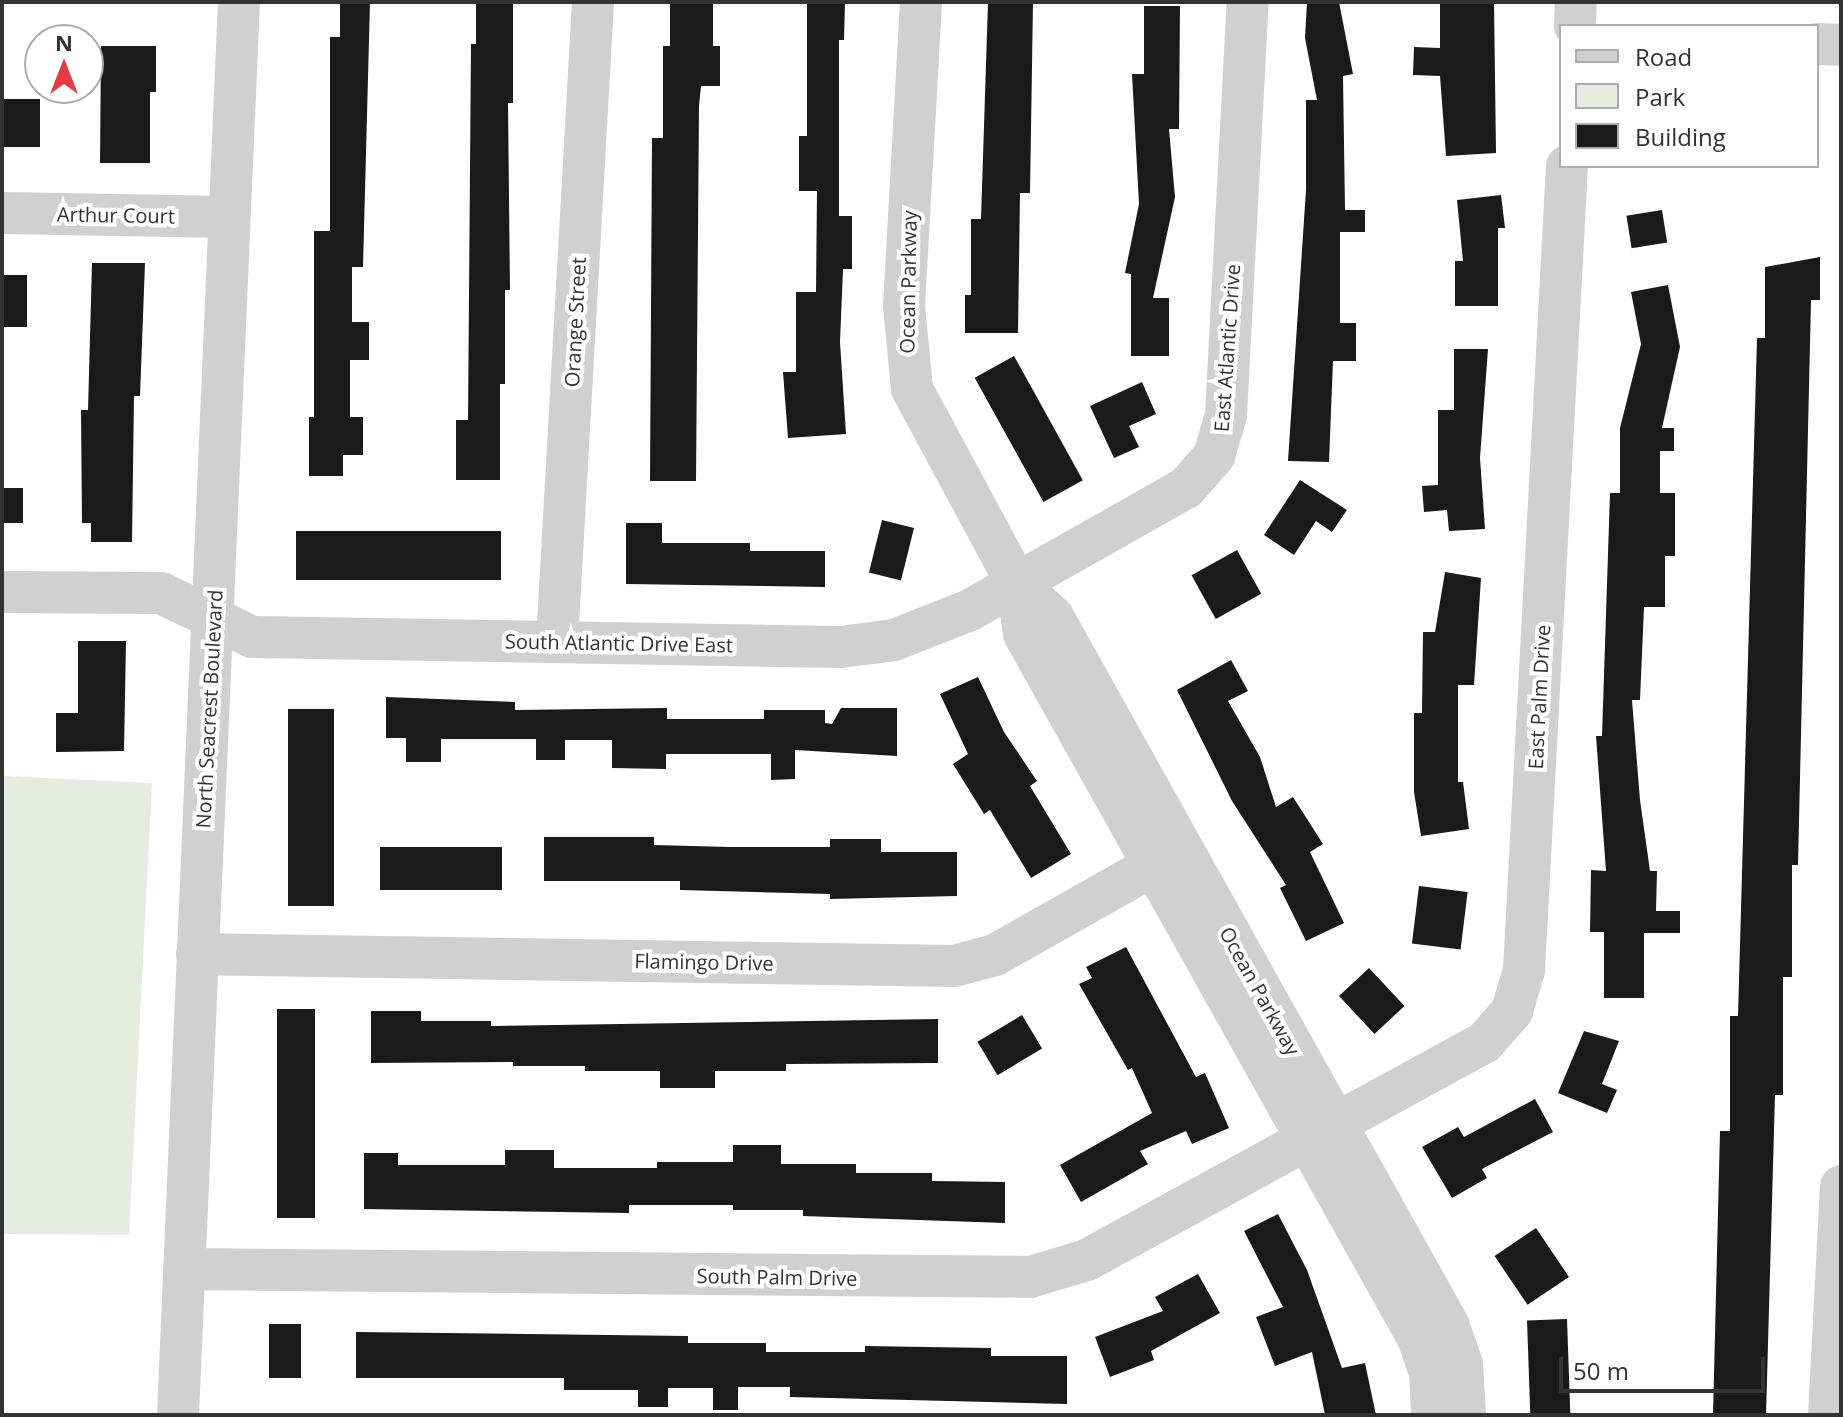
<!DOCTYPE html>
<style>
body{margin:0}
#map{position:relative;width:1843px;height:1417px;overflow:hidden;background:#fff;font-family:"Open Sans",sans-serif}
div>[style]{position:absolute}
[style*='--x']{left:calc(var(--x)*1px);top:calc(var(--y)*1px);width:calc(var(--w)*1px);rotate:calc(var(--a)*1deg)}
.green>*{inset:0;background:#e6ecdf}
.building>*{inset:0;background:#1a1a1a;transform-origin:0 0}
.minor>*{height:42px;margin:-21px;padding:0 21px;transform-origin:21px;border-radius:21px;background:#d0d0d0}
span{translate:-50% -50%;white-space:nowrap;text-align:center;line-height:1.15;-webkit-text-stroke:8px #fff;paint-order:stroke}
.street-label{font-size:20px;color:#333}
.frame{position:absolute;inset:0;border:4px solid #333;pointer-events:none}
.legend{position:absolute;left:1559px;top:24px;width:260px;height:144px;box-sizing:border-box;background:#fff;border:2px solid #adadad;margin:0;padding:10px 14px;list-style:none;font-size:24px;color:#333}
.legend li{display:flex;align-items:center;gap:16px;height:40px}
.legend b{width:40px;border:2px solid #adadad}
.north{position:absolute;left:24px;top:24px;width:80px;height:80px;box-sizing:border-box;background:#fff;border:2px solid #adadad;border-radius:50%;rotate:0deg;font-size:22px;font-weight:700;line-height:32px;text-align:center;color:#333}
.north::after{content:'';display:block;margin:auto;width:28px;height:36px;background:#e63946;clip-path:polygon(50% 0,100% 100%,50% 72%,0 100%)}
.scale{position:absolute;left:1559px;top:1357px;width:206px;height:36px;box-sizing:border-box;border:4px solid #333;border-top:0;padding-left:10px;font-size:24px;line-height:28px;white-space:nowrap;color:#333;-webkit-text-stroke:6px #fff;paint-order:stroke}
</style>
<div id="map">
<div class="green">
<i style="clip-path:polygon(2px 776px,152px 783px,129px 1235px,2px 1234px)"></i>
</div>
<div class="building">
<i style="clip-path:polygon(340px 2px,370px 2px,363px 267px,352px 267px,352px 322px,369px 322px,369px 360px,350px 360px,350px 417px,363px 417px,363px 455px,343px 455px,343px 476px,309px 476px,309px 417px,314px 417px,314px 231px,330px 231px,330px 37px,340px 37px)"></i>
<i style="clip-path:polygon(476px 2px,513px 2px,513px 103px,508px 103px,510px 290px,505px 290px,505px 384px,500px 384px,500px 480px,456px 480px,456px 420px,468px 420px,471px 44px,476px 44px)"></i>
<i style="clip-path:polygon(670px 2px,713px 2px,713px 46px,720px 46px,720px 86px,701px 86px,699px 106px,696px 481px,650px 481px,652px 138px,663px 138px,663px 46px,670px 46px)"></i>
<i style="clip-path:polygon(807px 2px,845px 2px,844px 40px,839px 40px,839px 216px,852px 216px,852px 269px,843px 269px,840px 342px,846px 434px,788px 438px,783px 372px,796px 372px,796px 292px,816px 292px,817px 191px,799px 191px,799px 136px,807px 136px)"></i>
<i style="clip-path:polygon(988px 2px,1033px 2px,1030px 193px,1020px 193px,1018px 333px,965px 333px,965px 295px,971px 295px,971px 219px,981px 219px)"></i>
<i style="clip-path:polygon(1307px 2px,1339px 2px,1353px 74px,1343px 76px,1345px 210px,1365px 210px,1365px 232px,1340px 232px,1340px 323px,1356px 323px,1356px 361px,1333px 361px,1329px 462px,1288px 461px,1306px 190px,1306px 100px,1317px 100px,1305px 38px)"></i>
<i style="clip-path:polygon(1440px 2px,1494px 2px,1496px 153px,1446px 156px,1440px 76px,1413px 75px,1414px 47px,1440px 48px)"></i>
<i style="clip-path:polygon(1144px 6px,1180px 6px,1179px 129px,1169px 129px,1175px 197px,1153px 298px,1169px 298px,1169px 356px,1131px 356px,1131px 274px,1125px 273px,1139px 204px,1132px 74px,1144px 74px)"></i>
<i style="clip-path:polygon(101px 46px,156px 46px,156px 92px,150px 92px,150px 163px,100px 163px)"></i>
<i style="left:2px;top:99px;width:38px;height:48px"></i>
<i style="clip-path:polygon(1501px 195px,1505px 228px,1498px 228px,1498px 306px,1455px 306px,1455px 261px,1463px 261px,1457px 200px)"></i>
<i style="left:1662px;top:210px;width:33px;height:36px;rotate:81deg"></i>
<i style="clip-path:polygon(1820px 257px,1820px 300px,1811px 300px,1798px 865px,1792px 865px,1792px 977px,1783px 977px,1783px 1095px,1775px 1095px,1766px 1415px,1713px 1415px,1720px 1131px,1730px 1131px,1730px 1016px,1738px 1016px,1757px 338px,1765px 338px,1765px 267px)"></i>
<i style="clip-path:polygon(92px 263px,145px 263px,140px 396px,134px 396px,132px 542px,91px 542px,91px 523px,82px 523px,81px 410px,88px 410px)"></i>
<i style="left:2px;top:275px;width:25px;height:52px"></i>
<i style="clip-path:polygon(1668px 285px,1680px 347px,1662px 428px,1674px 428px,1674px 451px,1660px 451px,1660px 493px,1675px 493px,1675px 556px,1665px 556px,1665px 607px,1644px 607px,1640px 700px,1632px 700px,1640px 800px,1650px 871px,1657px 871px,1656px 911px,1680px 911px,1680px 933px,1644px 933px,1644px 998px,1604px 998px,1604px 932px,1590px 932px,1591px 870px,1606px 871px,1596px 736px,1602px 736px,1610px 493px,1620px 493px,1620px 428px,1641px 344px,1631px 292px)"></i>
<i style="clip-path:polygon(1454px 349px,1488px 349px,1480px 458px,1485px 529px,1449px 531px,1447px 510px,1424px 512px,1422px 486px,1438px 485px,1438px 410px,1454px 410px)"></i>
<i style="left:1014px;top:356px;width:142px;height:45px;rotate:61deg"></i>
<i style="clip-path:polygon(1142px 382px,1156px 414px,1129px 426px,1139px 447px,1114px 458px,1090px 406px)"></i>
<i style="clip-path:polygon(1300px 480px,1347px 510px,1332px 532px,1316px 521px,1294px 555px,1264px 535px)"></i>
<i style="left:2px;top:488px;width:21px;height:35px"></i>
<i style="left:882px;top:520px;width:33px;height:54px;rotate:14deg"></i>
<i style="clip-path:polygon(626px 523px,662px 523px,662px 543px,750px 543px,750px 551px,825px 551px,825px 587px,626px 584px)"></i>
<i style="left:296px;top:531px;width:205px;height:49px"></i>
<i style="left:1237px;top:550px;width:50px;height:52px;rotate:61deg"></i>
<i style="clip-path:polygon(1445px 572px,1481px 578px,1474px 685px,1458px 685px,1458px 782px,1463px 782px,1469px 829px,1421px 836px,1414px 792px,1414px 713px,1422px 713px,1423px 632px,1435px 632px)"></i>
<i style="clip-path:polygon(78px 641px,126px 641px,124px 751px,56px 752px,56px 713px,78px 713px)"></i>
<i style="clip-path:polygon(1231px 660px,1248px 691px,1228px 701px,1260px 757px,1276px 807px,1293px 797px,1323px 844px,1310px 852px,1344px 923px,1306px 941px,1280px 888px,1286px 885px,1232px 801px,1177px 690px)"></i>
<i style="clip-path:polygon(978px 677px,1004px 732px,1037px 781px,1030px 786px,1071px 854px,1031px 878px,990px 810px,984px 814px,953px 764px,968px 754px,940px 694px)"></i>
<i style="clip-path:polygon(386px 697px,515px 702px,515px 710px,667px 708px,667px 719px,764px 719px,764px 710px,825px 710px,825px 723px,832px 724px,841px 708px,897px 708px,897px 756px,795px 750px,795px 779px,771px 780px,771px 754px,666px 754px,666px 769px,612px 768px,612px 740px,565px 740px,565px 760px,536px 760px,536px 739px,441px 739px,441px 762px,406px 762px,406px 738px,386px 738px)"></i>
<i style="left:288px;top:709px;width:46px;height:197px"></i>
<i style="clip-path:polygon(544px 837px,654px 837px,654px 845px,730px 847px,830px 847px,830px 839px,881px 839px,881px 852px,957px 852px,957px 896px,830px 899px,830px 894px,680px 890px,680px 881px,544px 881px)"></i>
<i style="left:380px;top:847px;width:122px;height:43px"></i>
<i style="left:1419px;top:886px;width:49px;height:58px;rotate:7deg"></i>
<i style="clip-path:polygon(1126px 947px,1196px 1077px,1205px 1073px,1229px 1128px,1192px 1144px,1186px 1131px,1140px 1151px,1148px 1164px,1081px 1202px,1060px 1165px,1152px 1113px,1132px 1068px,1128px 1070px,1079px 984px,1092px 978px,1086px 967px)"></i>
<i style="left:1369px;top:968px;width:52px;height:41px;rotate:47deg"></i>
<i style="left:277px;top:1009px;width:38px;height:209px"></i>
<i style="clip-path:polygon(371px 1011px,421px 1011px,421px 1021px,491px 1021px,491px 1026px,938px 1019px,938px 1063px,786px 1064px,786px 1071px,715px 1071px,715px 1088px,660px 1088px,660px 1071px,585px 1071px,585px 1066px,513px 1066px,513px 1062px,371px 1063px)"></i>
<i style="left:1022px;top:1015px;width:39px;height:52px;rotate:59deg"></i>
<i style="clip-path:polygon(1584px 1031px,1619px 1041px,1602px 1084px,1617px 1090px,1607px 1113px,1558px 1093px)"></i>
<i style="clip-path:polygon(1535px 1099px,1553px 1132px,1482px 1169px,1487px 1178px,1452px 1198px,1422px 1147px,1458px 1127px,1464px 1137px)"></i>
<i style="clip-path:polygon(733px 1145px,781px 1145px,781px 1164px,856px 1164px,856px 1173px,932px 1173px,932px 1181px,1005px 1182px,1005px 1223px,803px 1216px,803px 1210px,733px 1210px,733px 1205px,629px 1205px,629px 1213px,364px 1209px,364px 1153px,398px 1153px,398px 1165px,505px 1165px,505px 1150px,554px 1150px,554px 1168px,657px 1168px,657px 1162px,733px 1162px)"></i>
<i style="clip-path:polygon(1278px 1214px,1307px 1270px,1342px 1368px,1365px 1363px,1376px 1415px,1325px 1415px,1312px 1352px,1275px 1366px,1256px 1317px,1283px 1307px,1244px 1231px)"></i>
<i style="left:1536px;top:1228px;width:59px;height:50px;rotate:56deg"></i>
<i style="clip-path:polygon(1198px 1274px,1220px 1313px,1151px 1351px,1154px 1360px,1110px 1377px,1095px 1337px,1163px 1311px,1155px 1297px)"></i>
<i style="left:1567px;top:1319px;width:96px;height:40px;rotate:88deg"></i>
<i style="left:269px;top:1324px;width:32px;height:54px"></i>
<i style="clip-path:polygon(356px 1332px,688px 1336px,688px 1343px,766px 1343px,766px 1352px,865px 1352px,865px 1346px,991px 1348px,991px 1356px,1067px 1356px,1067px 1404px,790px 1397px,790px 1387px,738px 1387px,738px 1410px,713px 1410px,713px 1388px,668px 1388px,668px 1407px,638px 1407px,638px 1390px,564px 1390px,564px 1378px,356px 1378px)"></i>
</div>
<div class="minor">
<i style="--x:921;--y:2;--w:304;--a:93.2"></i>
<i style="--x:904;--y:306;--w:83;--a:84.5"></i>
<i style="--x:912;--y:389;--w:221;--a:61.7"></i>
<i style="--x:1017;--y:584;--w:49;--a:42.5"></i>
<i style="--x:1053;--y:617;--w:810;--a:60.81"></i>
<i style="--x:1448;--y:1324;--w:42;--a:70.7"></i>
<i style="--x:1462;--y:1364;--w:51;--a:86.6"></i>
<i style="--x:1575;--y:26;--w:24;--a:-88"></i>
<i style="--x:1817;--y:44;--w:24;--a:2"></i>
<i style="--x:2;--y:213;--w:227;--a:1"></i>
<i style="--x:1017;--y:584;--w:50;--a:82"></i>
<i style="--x:1024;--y:634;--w:807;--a:60.77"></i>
<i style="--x:1418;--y:1338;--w:36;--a:71"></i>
<i style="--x:1430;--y:1372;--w:43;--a:87.3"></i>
<i style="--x:2;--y:592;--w:159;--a:0.4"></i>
<i style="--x:161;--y:593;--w:101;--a:25.8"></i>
<i style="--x:252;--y:637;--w:589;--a:0.97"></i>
<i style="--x:841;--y:647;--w:53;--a:-7.5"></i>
<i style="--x:894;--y:640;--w:82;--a:-21.5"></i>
<i style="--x:970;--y:610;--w:248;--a:-29.5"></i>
<i style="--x:1186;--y:488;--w:43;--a:-48.8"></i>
<i style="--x:1214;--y:456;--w:43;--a:-73.7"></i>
<i style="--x:1226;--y:415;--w:414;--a:-87"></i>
<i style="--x:557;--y:642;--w:641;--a:-86.78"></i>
<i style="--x:197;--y:954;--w:757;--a:0.91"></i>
<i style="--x:954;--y:966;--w:42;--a:-15"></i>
<i style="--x:995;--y:955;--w:215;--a:-29.5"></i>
<i style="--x:184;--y:1269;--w:846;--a:0.54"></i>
<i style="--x:1030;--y:1277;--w:59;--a:-16.6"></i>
<i style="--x:1087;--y:1260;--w:452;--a:-28.7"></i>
<i style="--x:1484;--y:1043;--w:43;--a:-48.8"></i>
<i style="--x:1512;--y:1011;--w:43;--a:-73.7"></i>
<i style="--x:1524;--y:970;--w:805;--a:-86.94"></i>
<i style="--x:178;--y:1415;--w:1414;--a:-87.53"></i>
<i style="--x:1829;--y:1415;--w:229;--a:-87"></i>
</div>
<div class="street-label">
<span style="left:116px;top:215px;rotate:1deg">Arthur Court</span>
<span style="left:908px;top:282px;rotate:-89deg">Ocean Parkway</span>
<span style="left:575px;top:322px;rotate:-87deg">Orange Street</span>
<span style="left:1227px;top:348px;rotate:-86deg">East Atlantic Drive</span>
<span style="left:619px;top:643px;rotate:1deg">South Atlantic Drive East</span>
<span style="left:1539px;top:697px;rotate:-87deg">East Palm Drive</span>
<span style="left:209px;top:709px;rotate:-87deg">North Seacrest Boulevard</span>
<span style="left:704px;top:962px;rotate:1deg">Flamingo Drive</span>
<span style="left:1260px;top:991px;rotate:61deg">Ocean Parkway</span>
<span style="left:777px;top:1277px;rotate:1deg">South Palm Drive</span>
</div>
<div class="frame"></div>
<ul class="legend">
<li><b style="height:10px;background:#d0d0d0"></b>Road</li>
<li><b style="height:22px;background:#e6ecdf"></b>Park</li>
<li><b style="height:22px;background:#1a1a1a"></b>Building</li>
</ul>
<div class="north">N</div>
<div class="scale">50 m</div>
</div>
